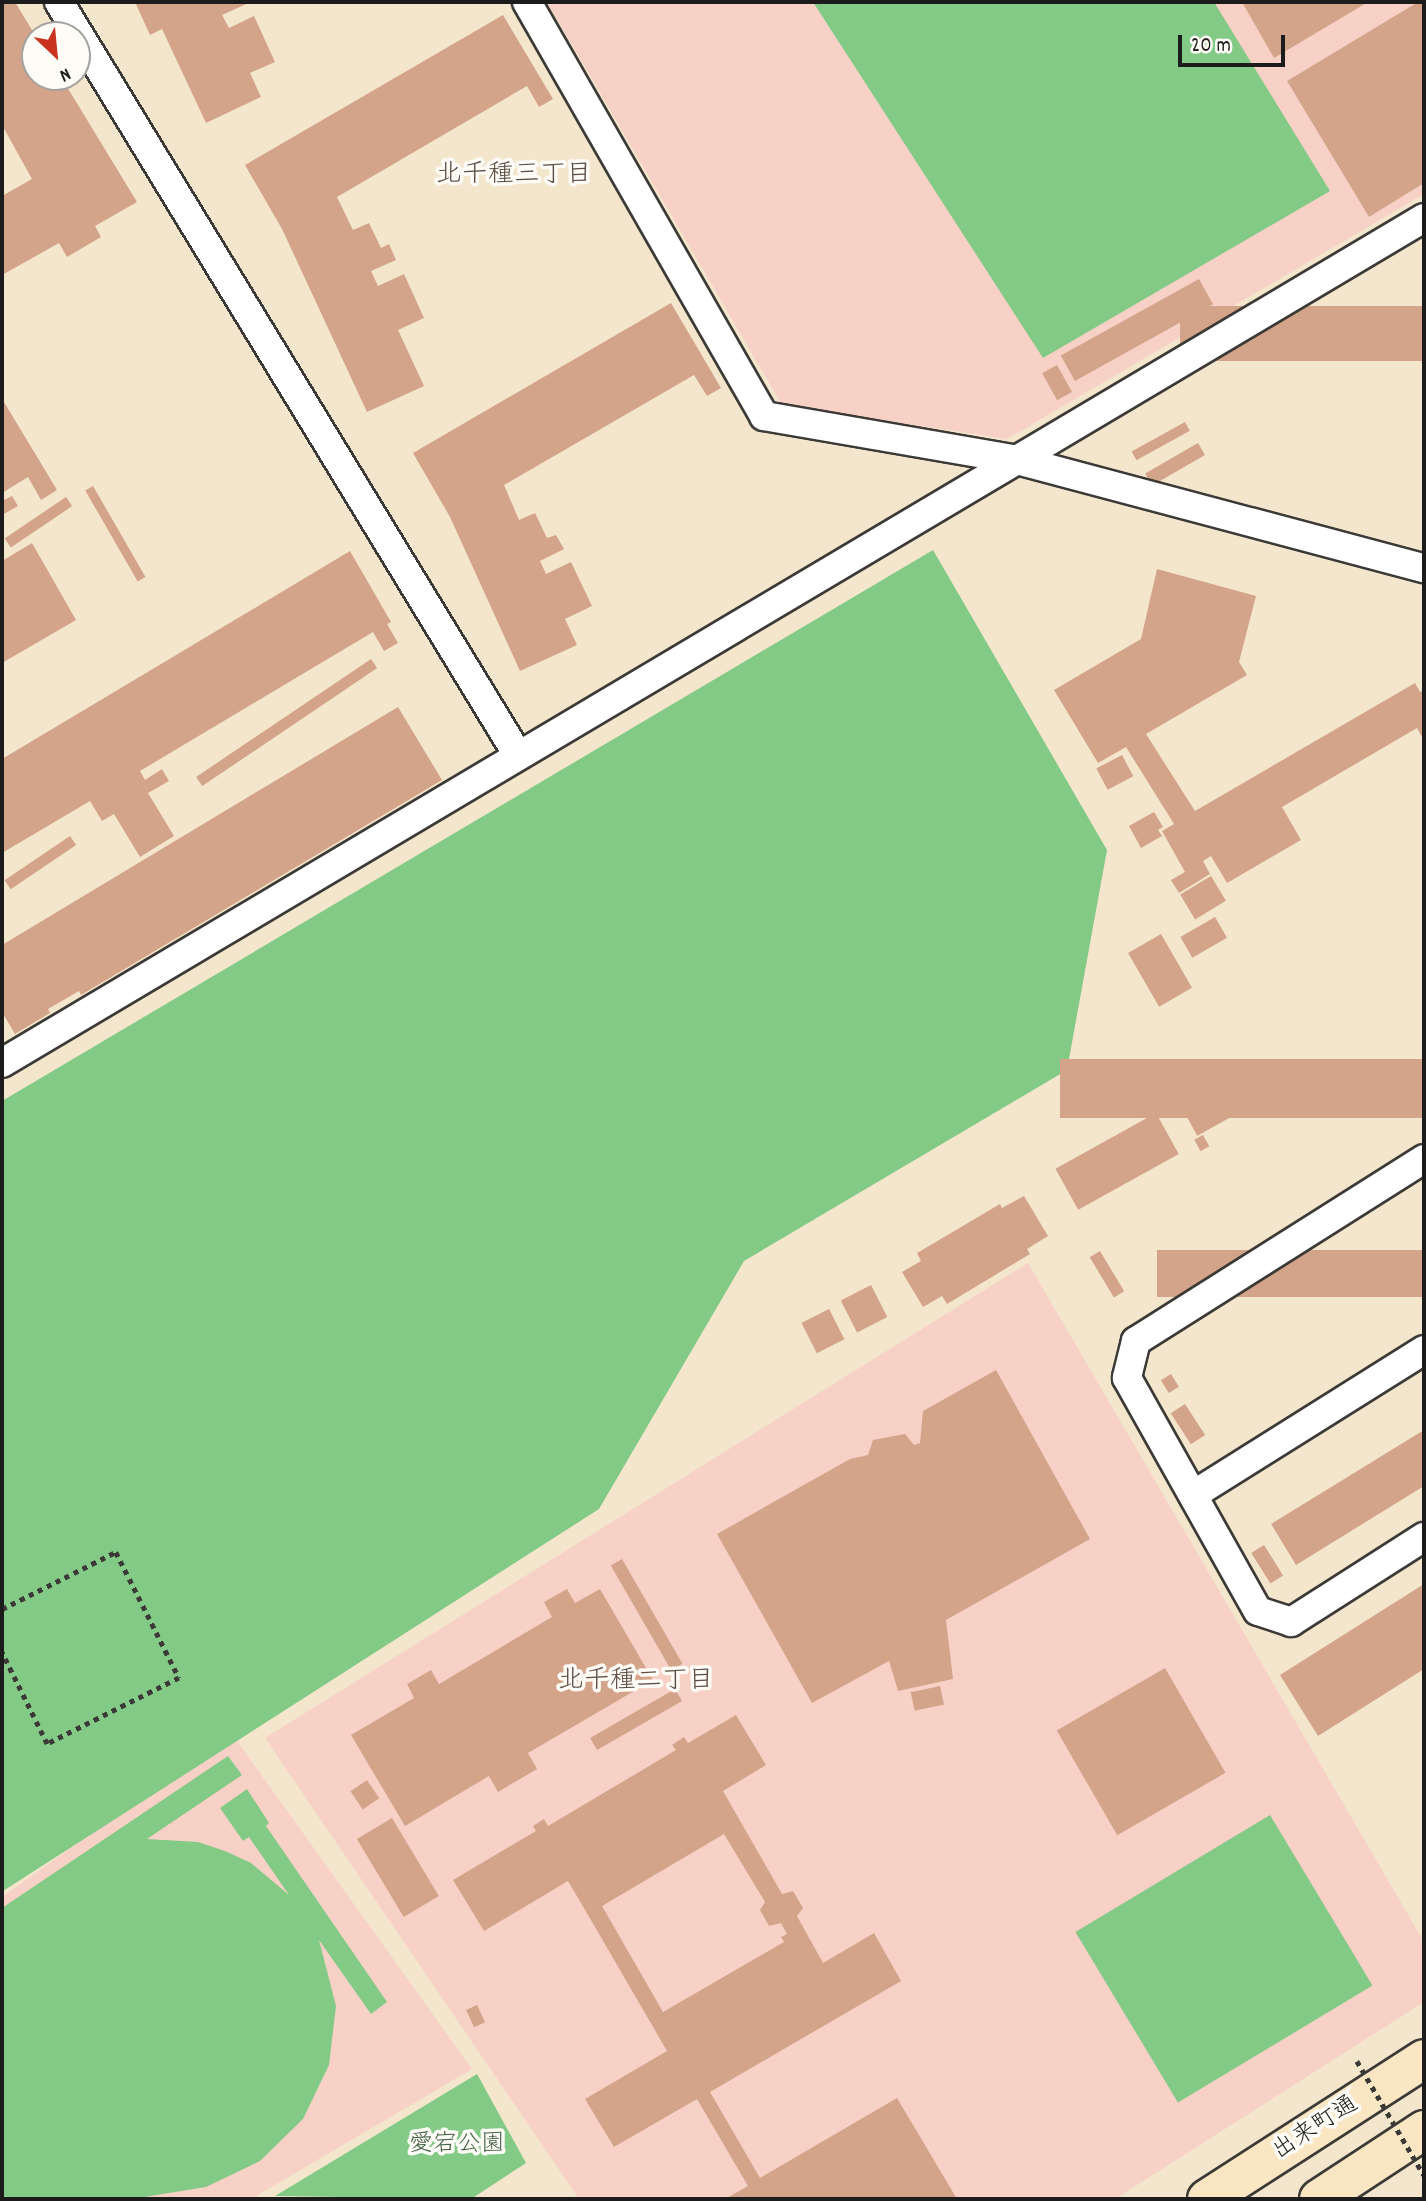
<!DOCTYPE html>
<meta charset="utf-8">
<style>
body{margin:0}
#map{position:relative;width:1426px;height:2201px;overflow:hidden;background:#f3e6cc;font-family:Dekko,"Klee One",sans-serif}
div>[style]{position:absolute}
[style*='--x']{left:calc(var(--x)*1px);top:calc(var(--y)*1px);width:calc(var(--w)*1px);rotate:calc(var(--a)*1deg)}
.built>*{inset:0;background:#f7d1c6}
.green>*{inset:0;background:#83ca86;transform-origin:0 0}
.building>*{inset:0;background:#d4a48a;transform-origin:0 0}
.path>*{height:4.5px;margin-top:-2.25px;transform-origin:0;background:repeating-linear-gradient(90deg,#3c3a36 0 5px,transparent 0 10px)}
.roads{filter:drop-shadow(2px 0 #3c3a36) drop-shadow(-2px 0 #3c3a36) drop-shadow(0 2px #3c3a36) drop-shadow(0 -2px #3c3a36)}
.minor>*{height:28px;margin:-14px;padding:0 14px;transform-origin:14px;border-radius:14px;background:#fff}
.secondary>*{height:38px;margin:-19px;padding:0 19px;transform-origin:19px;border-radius:19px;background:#fbe6c4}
.path-bridge>*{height:4.5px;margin-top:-2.25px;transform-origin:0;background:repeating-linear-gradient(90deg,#3c3a36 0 5px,transparent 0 10px)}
span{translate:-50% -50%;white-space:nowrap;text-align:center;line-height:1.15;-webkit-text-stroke:7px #fdfcf7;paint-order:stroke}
.street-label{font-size:24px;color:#1c1c1c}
.park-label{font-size:24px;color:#456246}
.neighbourhood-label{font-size:26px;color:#5c4c42}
.frame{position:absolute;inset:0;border:4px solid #1c1c1c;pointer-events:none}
.north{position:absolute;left:21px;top:21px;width:70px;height:70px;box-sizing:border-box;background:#fdfcf7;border:2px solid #a3a29f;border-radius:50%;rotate:154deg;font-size:19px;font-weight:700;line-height:28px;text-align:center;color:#1c1c1c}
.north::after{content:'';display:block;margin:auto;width:24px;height:32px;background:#c8321e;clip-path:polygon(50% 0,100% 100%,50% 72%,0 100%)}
.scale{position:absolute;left:1178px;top:35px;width:107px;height:32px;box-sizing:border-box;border:4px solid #1c1c1c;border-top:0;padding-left:9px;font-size:21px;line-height:24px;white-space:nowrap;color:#1c1c1c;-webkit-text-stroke:5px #fdfcf7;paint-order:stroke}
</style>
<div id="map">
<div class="built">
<i style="clip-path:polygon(547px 2px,1424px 2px,1424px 194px,1007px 439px,782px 405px)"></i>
<i style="clip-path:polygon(1028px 1263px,1424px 1942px,1424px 2002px,1115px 2199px,579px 2199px,265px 1738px)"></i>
<i style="clip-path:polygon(232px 1734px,472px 2069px,251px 2199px,2px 2199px,2px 1897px)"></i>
</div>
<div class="green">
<i style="clip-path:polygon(813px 2px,1214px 2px,1330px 191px,1043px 358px)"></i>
<i style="clip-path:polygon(933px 550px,1107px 850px,1067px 1070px,744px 1261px,599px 1509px,3px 1891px,2px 1101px)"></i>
<i style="clip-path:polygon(228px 1756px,242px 1775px,147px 1839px,198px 1842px,225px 1851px,251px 1863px,289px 1895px,249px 1837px,243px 1841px,220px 1808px,247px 1789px,269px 1823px,266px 1826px,387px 2002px,371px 2014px,319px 1940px,336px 2006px,329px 2065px,303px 2119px,260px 2161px,206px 2187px,132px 2199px,2px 2199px,2px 1908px)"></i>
<i style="left:1270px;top:1815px;width:199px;height:227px;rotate:59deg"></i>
<i style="clip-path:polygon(477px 2074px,526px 2163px,471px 2199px,275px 2196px)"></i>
</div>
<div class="building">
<i style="clip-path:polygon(2px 2px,15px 2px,35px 35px,35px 77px,61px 77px,137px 202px,95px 226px,101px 237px,67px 257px,59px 243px,2px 275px,2px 196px,32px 179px,2px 125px)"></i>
<i style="clip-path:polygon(135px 2px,251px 2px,222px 15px,229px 28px,254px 16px,275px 62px,250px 73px,261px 97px,206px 123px,162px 29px,150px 35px)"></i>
<i style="clip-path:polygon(1242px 2px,1368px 2px,1274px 58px)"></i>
<i style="clip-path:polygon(1418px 2px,1424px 2px,1424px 183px,1369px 217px,1287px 81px)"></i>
<i style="clip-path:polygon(503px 15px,553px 99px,539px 107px,527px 86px,337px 197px,353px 230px,369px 223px,381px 248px,389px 244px,396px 260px,371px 271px,378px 286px,404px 274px,424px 318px,398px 330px,424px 386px,367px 412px,282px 229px,245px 165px)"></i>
<i style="left:1199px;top:279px;width:29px;height:158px;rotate:61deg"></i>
<i style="clip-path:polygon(671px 303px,721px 388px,707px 396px,694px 375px,504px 485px,519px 520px,535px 513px,547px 538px,556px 535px,564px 549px,540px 561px,546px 574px,571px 562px,592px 606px,565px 619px,577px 645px,520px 671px,450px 517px,413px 453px)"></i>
<i style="left:1424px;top:306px;width:55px;height:244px;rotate:90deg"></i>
<i style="left:1057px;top:365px;width:31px;height:17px;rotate:61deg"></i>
<i style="clip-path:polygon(4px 402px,57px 490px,41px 500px,28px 477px,2px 493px)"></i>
<i style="left:1185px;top:422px;width:10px;height:61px;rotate:61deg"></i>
<i style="left:1198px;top:443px;width:14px;height:61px;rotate:60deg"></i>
<i style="left:93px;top:486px;width:105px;height:9px;rotate:60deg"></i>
<i style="clip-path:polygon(12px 496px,18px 506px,2px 515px,2px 501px)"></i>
<i style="left:66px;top:497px;width:11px;height:74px;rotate:56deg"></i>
<i style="clip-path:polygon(32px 543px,76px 620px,2px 663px,2px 561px)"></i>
<i style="clip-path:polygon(350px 551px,391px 622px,387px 624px,398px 643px,384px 651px,373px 632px,140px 771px,145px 780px,162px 769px,169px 781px,148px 793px,174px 836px,140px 857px,114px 814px,102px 821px,90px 801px,2px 853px,2px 759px)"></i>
<i style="clip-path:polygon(1157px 569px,1256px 596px,1239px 662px,1247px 675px,1146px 734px,1195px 811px,1415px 683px,1420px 692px,1424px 690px,1424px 741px,1417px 728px,1282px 807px,1301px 840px,1227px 883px,1211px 856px,1203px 861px,1210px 874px,1179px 893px,1171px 880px,1185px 872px,1162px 831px,1174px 824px,1126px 747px,1098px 763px,1054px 690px,1141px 639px)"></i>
<i style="left:371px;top:659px;width:11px;height:211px;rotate:56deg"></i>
<i style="clip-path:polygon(398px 707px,442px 780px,81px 995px,79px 991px,48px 1009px,50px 1013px,15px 1034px,2px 1012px,2px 945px)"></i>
<i style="left:1122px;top:755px;width:24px;height:29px;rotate:62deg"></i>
<i style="clip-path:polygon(1154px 812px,1163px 827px,1158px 830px,1162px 836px,1141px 848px,1129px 826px)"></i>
<i style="left:70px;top:836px;width:11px;height:79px;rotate:56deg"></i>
<i style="left:1211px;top:876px;width:29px;height:36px;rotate:59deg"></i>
<i style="left:1215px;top:917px;width:24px;height:40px;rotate:60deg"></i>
<i style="left:1161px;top:934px;width:62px;height:38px;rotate:60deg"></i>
<i style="left:1424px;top:1059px;width:59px;height:364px;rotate:90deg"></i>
<i style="left:1230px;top:1073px;width:39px;height:59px;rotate:61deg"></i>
<i style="left:1156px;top:1113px;width:47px;height:115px;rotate:61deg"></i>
<i style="left:1203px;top:1135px;width:13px;height:10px;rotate:61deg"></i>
<i style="clip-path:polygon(1024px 1196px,1048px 1236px,1027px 1249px,1030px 1254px,947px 1304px,942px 1296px,923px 1307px,902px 1272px,921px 1261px,917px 1253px,1000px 1204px,1002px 1208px)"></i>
<i style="left:1424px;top:1250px;width:47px;height:267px;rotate:90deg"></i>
<i style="left:1100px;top:1251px;width:47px;height:12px;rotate:59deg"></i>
<i style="left:871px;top:1285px;width:36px;height:34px;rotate:63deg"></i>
<i style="left:829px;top:1309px;width:34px;height:31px;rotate:63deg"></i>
<i style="clip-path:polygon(996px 1370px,1090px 1539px,946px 1620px,953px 1679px,898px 1691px,889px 1661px,812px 1703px,717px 1534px,850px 1459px,868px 1455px,873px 1440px,905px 1434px,914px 1445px,920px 1443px,923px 1411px)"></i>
<i style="left:1171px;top:1374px;width:15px;height:12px;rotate:58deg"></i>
<i style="left:1185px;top:1404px;width:37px;height:17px;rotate:57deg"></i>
<i style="clip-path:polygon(1424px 1430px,1424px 1486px,1296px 1565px,1271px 1524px)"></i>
<i style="left:1264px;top:1545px;width:36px;height:15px;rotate:58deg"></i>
<i style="left:622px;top:1559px;width:121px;height:13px;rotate:60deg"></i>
<i style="clip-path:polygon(1424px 1584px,1424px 1669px,1318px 1736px,1280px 1675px)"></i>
<i style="clip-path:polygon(567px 1589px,575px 1603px,600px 1589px,653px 1680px,528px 1753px,537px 1769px,498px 1792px,489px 1776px,405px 1826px,351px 1735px,414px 1698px,407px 1684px,431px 1670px,439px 1684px,552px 1617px,544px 1602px)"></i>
<i style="left:1165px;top:1668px;width:121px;height:125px;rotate:60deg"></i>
<i style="left:940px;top:1686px;width:19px;height:30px;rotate:78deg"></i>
<i style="left:675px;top:1689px;width:14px;height:98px;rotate:60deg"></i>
<i style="clip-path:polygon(evenodd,736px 1715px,766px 1765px,723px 1791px,782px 1894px,793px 1891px,803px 1908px,797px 1916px,823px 1963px,874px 1933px,901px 1981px,710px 2092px,760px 2178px,897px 2098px,957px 2199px,725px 2199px,748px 2186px,697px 2099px,614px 2147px,585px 2099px,667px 2051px,588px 1915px,568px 1881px,484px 1931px,453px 1880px,536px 1831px,533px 1826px,544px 1819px,548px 1826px,676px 1750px,672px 1745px,684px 1737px,688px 1743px,736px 1715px,724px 1834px,765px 1902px,760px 1910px,769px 1926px,781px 1923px,787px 1934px,781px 1937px,784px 1942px,663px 2012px,602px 1906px,724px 1834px)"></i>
<i style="left:367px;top:1780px;width:22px;height:20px;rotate:56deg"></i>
<i style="left:392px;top:1818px;width:91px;height:41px;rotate:59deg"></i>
<i style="left:477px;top:2005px;width:19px;height:12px;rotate:65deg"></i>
</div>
<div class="path">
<i style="--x:2;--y:1609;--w:127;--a:-26.6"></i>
<i style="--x:116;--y:1552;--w:141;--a:63.4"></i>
<i style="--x:179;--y:1678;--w:148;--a:153.4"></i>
<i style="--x:47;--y:1744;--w:102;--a:-116.3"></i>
</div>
<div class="roads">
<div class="minor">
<i style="--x:59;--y:2;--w:882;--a:58.64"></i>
<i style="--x:527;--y:2;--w:477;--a:60.2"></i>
<i style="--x:764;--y:416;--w:253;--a:9.8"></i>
<i style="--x:1013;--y:459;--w:425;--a:14.9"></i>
<i style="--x:2;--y:1063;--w:1654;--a:-30.72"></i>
<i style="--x:1424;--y:1159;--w:341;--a:147.7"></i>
<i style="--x:1136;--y:1341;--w:38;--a:104"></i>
<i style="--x:1127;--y:1378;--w:267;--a:60.7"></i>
<i style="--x:1258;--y:1611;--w:35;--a:18"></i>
<i style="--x:1291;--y:1622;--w:158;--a:-32.6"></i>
<i style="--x:1193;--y:1495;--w:273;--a:-32.1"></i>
</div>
<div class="secondary">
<i style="--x:1207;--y:2199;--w:258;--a:-32.8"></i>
<i style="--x:1319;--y:2199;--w:126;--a:-33.3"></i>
</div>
</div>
<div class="path-bridge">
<i style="--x:1357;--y:2061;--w:132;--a:59.6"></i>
</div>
<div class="street-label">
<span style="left:1316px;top:2129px;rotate:-33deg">出来町通</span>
</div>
<div class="park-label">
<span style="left:457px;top:2146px">愛宕公園</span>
</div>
<div class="neighbourhood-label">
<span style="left:514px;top:176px">北千種三丁目</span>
<span style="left:636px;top:1682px">北千種二丁目</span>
</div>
<div class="frame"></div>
<div class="north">N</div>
<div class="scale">20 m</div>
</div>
